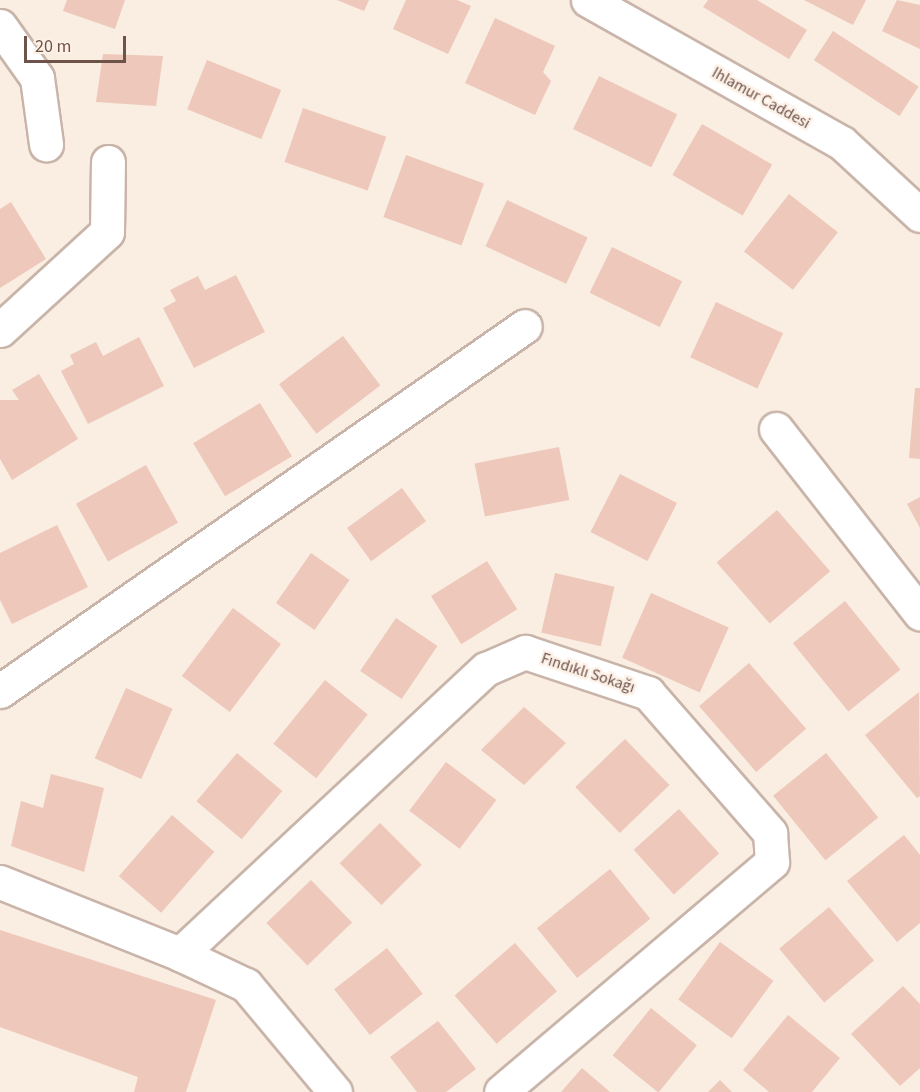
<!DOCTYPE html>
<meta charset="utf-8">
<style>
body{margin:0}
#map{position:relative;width:920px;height:1092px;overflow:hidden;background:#faede1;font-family:"Source Sans 3",sans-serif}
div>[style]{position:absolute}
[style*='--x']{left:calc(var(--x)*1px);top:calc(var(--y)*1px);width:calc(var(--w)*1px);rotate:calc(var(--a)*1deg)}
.building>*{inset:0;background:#edc8bb;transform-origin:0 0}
.roads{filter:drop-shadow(2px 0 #c9b4a9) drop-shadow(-2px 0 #c9b4a9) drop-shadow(0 2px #c9b4a9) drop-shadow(0 -2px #c9b4a9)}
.street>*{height:33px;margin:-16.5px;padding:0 16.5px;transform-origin:16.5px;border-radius:16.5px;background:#fff}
span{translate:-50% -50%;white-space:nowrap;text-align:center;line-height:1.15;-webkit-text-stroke:5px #fdf1e7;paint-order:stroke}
.street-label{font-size:16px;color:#6e534a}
.scale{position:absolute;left:24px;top:36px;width:102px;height:27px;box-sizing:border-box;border:3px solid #6e534a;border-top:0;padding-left:8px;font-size:18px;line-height:21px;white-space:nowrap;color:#6e534a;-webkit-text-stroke:4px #fdf1e7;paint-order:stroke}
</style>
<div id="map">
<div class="building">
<i style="clip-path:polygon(67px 0,125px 0,115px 29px,63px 11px)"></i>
<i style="clip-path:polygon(337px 0,369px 0,364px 11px)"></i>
<i style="clip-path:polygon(406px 0,457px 0,471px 6px,448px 54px,393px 29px)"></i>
<i style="clip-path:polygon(708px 0,757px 0,807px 30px,789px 59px,703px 7px)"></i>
<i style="clip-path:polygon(804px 0,866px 0,853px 25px)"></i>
<i style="clip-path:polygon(897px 0,920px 5px,920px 49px,882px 31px)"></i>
<i style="clip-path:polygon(495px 18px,555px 46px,543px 72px,551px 81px,535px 115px,465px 83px)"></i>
<i style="left:833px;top:31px;width:102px;height:35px;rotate:33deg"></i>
<i style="clip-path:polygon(103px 54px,163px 56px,156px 106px,96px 102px)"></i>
<i style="left:207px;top:60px;width:80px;height:53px;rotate:22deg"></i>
<i style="left:599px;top:76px;width:87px;height:59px;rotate:26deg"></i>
<i style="left:303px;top:108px;width:88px;height:57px;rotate:19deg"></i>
<i style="left:702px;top:124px;width:81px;height:59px;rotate:30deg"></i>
<i style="left:406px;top:155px;width:83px;height:66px;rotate:20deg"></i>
<i style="left:789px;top:194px;width:62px;height:73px;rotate:38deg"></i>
<i style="left:507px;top:200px;width:89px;height:51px;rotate:25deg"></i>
<i style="clip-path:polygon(11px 202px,46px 259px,0 288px,0 209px)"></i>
<i style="left:612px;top:247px;width:78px;height:51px;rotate:26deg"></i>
<i style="clip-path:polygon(236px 275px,265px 332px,194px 368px,163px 308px,176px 301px,170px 290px,198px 276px,205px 290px)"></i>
<i style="left:716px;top:302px;width:74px;height:61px;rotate:25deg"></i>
<i style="left:343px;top:336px;width:62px;height:80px;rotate:53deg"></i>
<i style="clip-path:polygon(139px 337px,164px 386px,88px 424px,61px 371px,74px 364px,70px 355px,96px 342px,103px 356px)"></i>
<i style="clip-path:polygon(39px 374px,78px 439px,12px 480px,0 459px,0 400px,19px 400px,12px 390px)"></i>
<i style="clip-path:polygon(915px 388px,920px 388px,920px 459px,909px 458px)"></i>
<i style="left:260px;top:403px;width:62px;height:78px;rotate:59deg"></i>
<i style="left:559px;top:447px;width:54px;height:86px;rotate:79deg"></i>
<i style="left:146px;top:465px;width:66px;height:80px;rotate:61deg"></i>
<i style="left:620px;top:474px;width:64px;height:65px;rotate:27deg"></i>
<i style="left:402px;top:488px;width:41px;height:68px;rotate:54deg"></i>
<i style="clip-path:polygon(920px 497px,920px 528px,907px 504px)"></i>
<i style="left:777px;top:510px;width:81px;height:80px;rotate:49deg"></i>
<i style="clip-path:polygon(57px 525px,88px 587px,12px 624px,0 600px,0 553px)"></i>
<i style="left:311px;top:553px;width:47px;height:61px;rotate:35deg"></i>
<i style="left:487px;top:561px;width:57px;height:66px;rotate:58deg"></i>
<i style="left:555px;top:573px;width:61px;height:61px;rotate:13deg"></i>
<i style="left:651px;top:593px;width:85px;height:71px;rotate:24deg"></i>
<i style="left:845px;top:601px;width:88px;height:67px;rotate:51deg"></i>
<i style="left:233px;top:608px;width:60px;height:85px;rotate:37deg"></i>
<i style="left:396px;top:618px;width:50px;height:64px;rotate:34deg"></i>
<i style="left:749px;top:663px;width:87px;height:66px;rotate:49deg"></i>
<i style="left:325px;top:680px;width:55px;height:82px;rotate:39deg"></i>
<i style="left:126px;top:688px;width:51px;height:77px;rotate:24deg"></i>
<i style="clip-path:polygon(919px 692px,920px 796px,917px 798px,865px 735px)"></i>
<i style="clip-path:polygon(524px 707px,566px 743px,524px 785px,481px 750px)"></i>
<i style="left:625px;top:739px;width:64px;height:69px;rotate:46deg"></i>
<i style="left:237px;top:753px;width:59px;height:63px;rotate:40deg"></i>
<i style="left:826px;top:753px;width:83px;height:68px;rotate:51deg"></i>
<i style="left:446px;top:762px;width:63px;height:61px;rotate:37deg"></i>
<i style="clip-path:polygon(51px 774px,104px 788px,84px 872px,11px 846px,21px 801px,43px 808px)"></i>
<i style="left:679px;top:809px;width:60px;height:61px;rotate:48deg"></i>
<i style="left:172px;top:815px;width:56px;height:81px;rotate:41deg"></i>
<i style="left:380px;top:823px;width:59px;height:57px;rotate:45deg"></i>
<i style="clip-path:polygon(904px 835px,920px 855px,920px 923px,897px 942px,847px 881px)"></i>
<i style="left:610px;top:869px;width:64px;height:94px;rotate:51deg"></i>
<i style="left:311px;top:880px;width:59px;height:62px;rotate:46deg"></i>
<i style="left:829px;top:907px;width:70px;height:65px;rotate:50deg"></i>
<i style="clip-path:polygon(0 930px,216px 1000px,186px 1092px,134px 1092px,138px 1077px,0 1027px)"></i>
<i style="left:720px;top:942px;width:66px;height:71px;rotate:36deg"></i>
<i style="left:515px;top:943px;width:64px;height:80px;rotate:49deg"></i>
<i style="left:387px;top:948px;width:58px;height:67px;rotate:52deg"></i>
<i style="clip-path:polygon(903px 986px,920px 1004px,920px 1068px,900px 1086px,851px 1034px)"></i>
<i style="left:651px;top:1008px;width:59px;height:61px;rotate:39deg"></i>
<i style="clip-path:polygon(788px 1015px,840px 1058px,812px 1092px,769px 1092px,743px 1070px)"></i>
<i style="clip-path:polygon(438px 1021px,476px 1069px,446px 1092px,417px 1092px,390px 1057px)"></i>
<i style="clip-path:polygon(582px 1068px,610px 1092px,561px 1092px)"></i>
<i style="clip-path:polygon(720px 1080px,732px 1092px,708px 1092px)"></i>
</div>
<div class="roads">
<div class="street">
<i style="--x:588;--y:0;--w:291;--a:29.4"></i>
<i style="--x:842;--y:143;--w:106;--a:42.7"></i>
<i style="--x:0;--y:26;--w:64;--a:54.6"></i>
<i style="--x:37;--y:78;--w:67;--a:82.2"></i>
<i style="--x:0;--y:330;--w:145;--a:-42.5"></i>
<i style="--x:107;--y:232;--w:70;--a:-89.2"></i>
<i style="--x:776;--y:429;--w:234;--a:52"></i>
<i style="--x:0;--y:691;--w:639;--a:-34.81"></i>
<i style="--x:0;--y:882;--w:194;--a:21.8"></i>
<i style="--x:180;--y:954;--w:73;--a:25.2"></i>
<i style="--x:246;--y:985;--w:139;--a:50.2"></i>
<i style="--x:180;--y:954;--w:418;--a:-43"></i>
<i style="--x:486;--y:669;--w:43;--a:-23.6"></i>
<i style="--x:525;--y:652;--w:130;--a:18.4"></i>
<i style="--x:648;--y:693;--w:186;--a:48.9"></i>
<i style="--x:770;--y:833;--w:29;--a:86"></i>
<i style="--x:772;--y:862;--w:355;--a:139.7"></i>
</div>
</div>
<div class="street-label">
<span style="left:761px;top:98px;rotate:29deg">Ihlamur Caddesi</span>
<span style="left:588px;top:673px;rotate:18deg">Fındıklı Sokağı</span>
</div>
<div class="scale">20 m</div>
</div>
